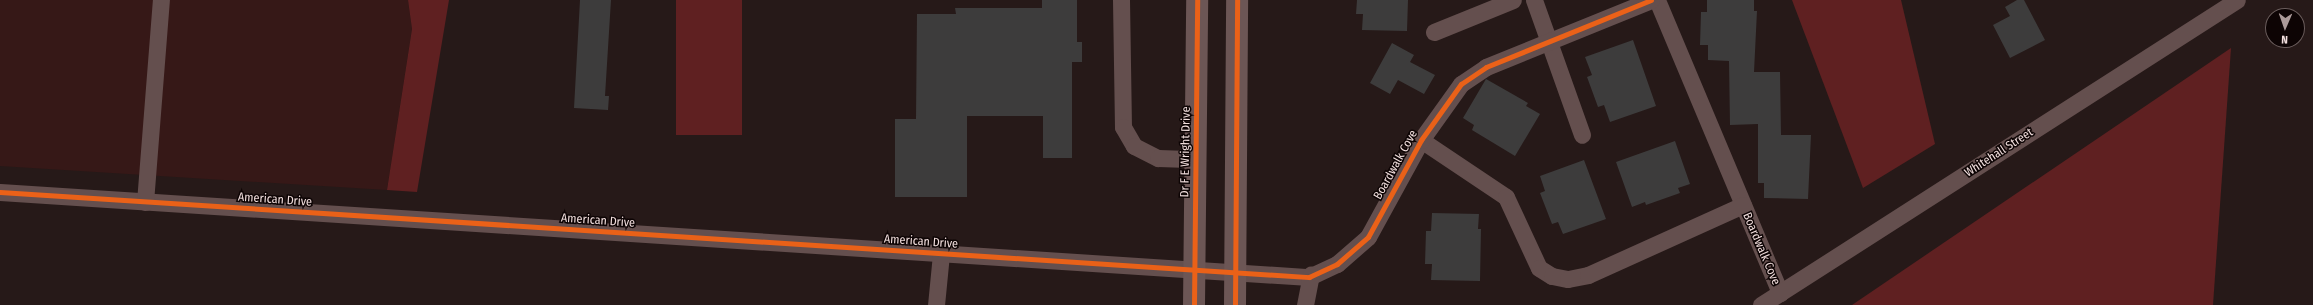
<!DOCTYPE html>
<style>
body{margin:0}
#map{position:relative;width:2313px;height:305px;overflow:hidden;background:#261918;font-family:"Fira Sans Condensed",sans-serif}
div>[style]{position:absolute}
[style*='--x']{left:calc(var(--x)*1px);top:calc(var(--y)*1px);width:calc(var(--w)*1px);rotate:calc(var(--a)*1deg)}
.built>*{inset:0;background:#361817}
.green>*{inset:0;background:#5f2021;transform-origin:0 0}
.building>*{inset:0;background:#3d3c3c}
.minor>*{height:17px;margin:-8.5px;padding:0 8.5px;transform-origin:8.5px;border-radius:8.5px;background:#644f4e}
.highway>*{height:22px;margin:-11px;padding:0 11px;transform-origin:11px;border-radius:11px;background:#6c5655}
.cycleway>*{height:5px;margin:-2.5px;padding:0 2.5px;transform-origin:2.5px;border-radius:2.5px;background:#ea6118}
span{translate:-50% -50%;white-space:nowrap;text-align:center;line-height:1.15;-webkit-text-stroke:3px #0d0404;paint-order:stroke}
.street-label{font-size:12px;color:#f2dfde}
.north{position:absolute;left:2265px;top:8px;width:40px;height:40px;box-sizing:border-box;background:#0d0404;border:1px solid #695c5b;border-radius:50%;rotate:182deg;font-size:11px;font-weight:700;line-height:16px;text-align:center;color:#f2dfde}
.north::after{content:'';display:block;margin:auto;width:14px;height:18px;background:#ab9a99;clip-path:polygon(50% 0,100% 100%,50% 72%,0 100%)}
</style>
<div id="map">
<div class="built">
<i style="clip-path:polygon(0 0,408px 0,412px 29px,387px 190px,0 166px)"></i>
</div>
<div class="green">
<i style="clip-path:polygon(408px 0,449px 0,417px 192px,387px 190px,412px 29px)"></i>
<i style="left:676px;top:0;width:66px;height:135px"></i>
<i style="clip-path:polygon(1792px 0,1901px 0,1935px 144px,1863px 188px)"></i>
<i style="clip-path:polygon(2231px 48px,2213px 305px,1852px 305px)"></i>
</div>
<div class="building">
<i style="clip-path:polygon(580px 0,611px 0,605px 96px,609px 96px,608px 110px,574px 108px)"></i>
<i style="clip-path:polygon(1042px 0,1077px 0,1077px 42px,1082px 42px,1082px 62px,1072px 62px,1072px 158px,1043px 158px,1043px 116px,967px 116px,967px 197px,895px 197px,895px 119px,916px 119px,917px 14px,956px 14px,955px 8px,1042px 8px)"></i>
<i style="clip-path:polygon(1357px 0,1408px 0,1407px 31px,1362px 30px,1363px 14px,1356px 14px)"></i>
<i style="clip-path:polygon(1707px 0,1754px 0,1754px 11px,1757px 11px,1754px 72px,1780px 72px,1781px 135px,1811px 135px,1808px 199px,1764px 198px,1764px 183px,1758px 183px,1758px 124px,1730px 125px,1729px 61px,1708px 60px,1708px 45px,1700px 45px,1701px 12px,1707px 12px)"></i>
<i style="clip-path:polygon(2017px 0,2024px 0,2045px 40px,2010px 58px,1993px 25px,2010px 16px,2005px 7px)"></i>
<i style="clip-path:polygon(1633px 40px,1656px 106px,1610px 122px,1604px 105px,1598px 107px,1587px 77px,1592px 75px,1585px 57px)"></i>
<i style="clip-path:polygon(1392px 43px,1414px 55px,1410px 62px,1435px 75px,1424px 94px,1398px 80px,1390px 94px,1370px 83px)"></i>
<i style="clip-path:polygon(1486px 79px,1528px 103px,1526px 106px,1540px 114px,1515px 156px,1472px 130px,1474px 125px,1463px 118px)"></i>
<i style="clip-path:polygon(1675px 141px,1690px 184px,1678px 188px,1680px 193px,1646px 205px,1645px 202px,1632px 207px,1616px 162px)"></i>
<i style="clip-path:polygon(1584px 160px,1606px 219px,1563px 234px,1558px 222px,1552px 224px,1540px 193px,1545px 191px,1540px 176px)"></i>
<i style="clip-path:polygon(1432px 213px,1479px 214px,1478px 229px,1481px 229px,1480px 281px,1431px 280px,1432px 264px,1425px 264px,1426px 231px,1431px 231px)"></i>
</div>
<div class="minor">
<i style="--x:1121;--y:0;--w:127;--a:89.1"></i>
<i style="--x:1123;--y:127;--w:22;--a:60"></i>
<i style="--x:1134;--y:146;--w:27;--a:27"></i>
<i style="--x:1158;--y:158;--w:38;--a:2"></i>
<i style="--x:1534;--y:0;--w:143;--a:70.4"></i>
<i style="--x:1657;--y:0;--w:318;--a:67.2"></i>
<i style="--x:1434;--y:32;--w:85;--a:-22.1"></i>
<i style="--x:1421;--y:140;--w:102;--a:33.8"></i>
<i style="--x:1506;--y:197;--w:78;--a:65.1"></i>
<i style="--x:1539;--y:268;--w:15;--a:32"></i>
<i style="--x:1552;--y:276;--w:16;--a:11"></i>
<i style="--x:1568;--y:279;--w:20;--a:-11"></i>
<i style="--x:1588;--y:275;--w:170;--a:-24.3"></i>
<i style="--x:0;--y:192;--w:1312;--a:3.72"></i>
<i style="--x:1309;--y:277;--w:31;--a:-25"></i>
<i style="--x:1337;--y:264;--w:41;--a:-41.1"></i>
<i style="--x:1368;--y:237;--w:111;--a:-61.3"></i>
<i style="--x:1421;--y:140;--w:69;--a:-54.5"></i>
<i style="--x:1461;--y:84;--w:30;--a:-34"></i>
<i style="--x:1486;--y:67;--w:178;--a:-22.1"></i>
<i style="--x:145;--y:202;--w:203;--a:-85.5"></i>
<i style="--x:936;--y:305;--w:51;--a:-84.4"></i>
<i style="--x:1305;--y:305;--w:31;--a:-79"></i>
<i style="--x:1761;--y:305;--w:565;--a:-32.65"></i>
</div>
<div class="highway">
<i style="--x:1194;--y:305;--w:305;--a:-89.4"></i>
<i style="--x:1235;--y:305;--w:305;--a:-89.6"></i>
</div>
<div class="cycleway">
<i style="--x:0;--y:192;--w:1312;--a:3.72"></i>
<i style="--x:1309;--y:277;--w:31;--a:-25"></i>
<i style="--x:1337;--y:264;--w:41;--a:-41.1"></i>
<i style="--x:1368;--y:237;--w:111;--a:-61.3"></i>
<i style="--x:1421;--y:140;--w:69;--a:-54.5"></i>
<i style="--x:1461;--y:84;--w:30;--a:-34"></i>
<i style="--x:1486;--y:67;--w:178;--a:-22.1"></i>
<i style="--x:1194;--y:305;--w:305;--a:-89.4"></i>
<i style="--x:1235;--y:305;--w:305;--a:-89.6"></i>
</div>
<div class="street-label">
<span style="left:1186px;top:152px;rotate:-89deg">Dr F E Wright Drive</span>
<span style="left:1999px;top:153px;rotate:-33deg">Whitehall Street</span>
<span style="left:1396px;top:165px;rotate:-61deg">Boardwalk Cove</span>
<span style="left:275px;top:200px;rotate:4deg">American Drive</span>
<span style="left:598px;top:221px;rotate:4deg">American Drive</span>
<span style="left:921px;top:242px;rotate:4deg">American Drive</span>
<span style="left:1761px;top:249px;rotate:67deg">Boardwalk Cove</span>
</div>
<div class="north">N</div>
</div>
